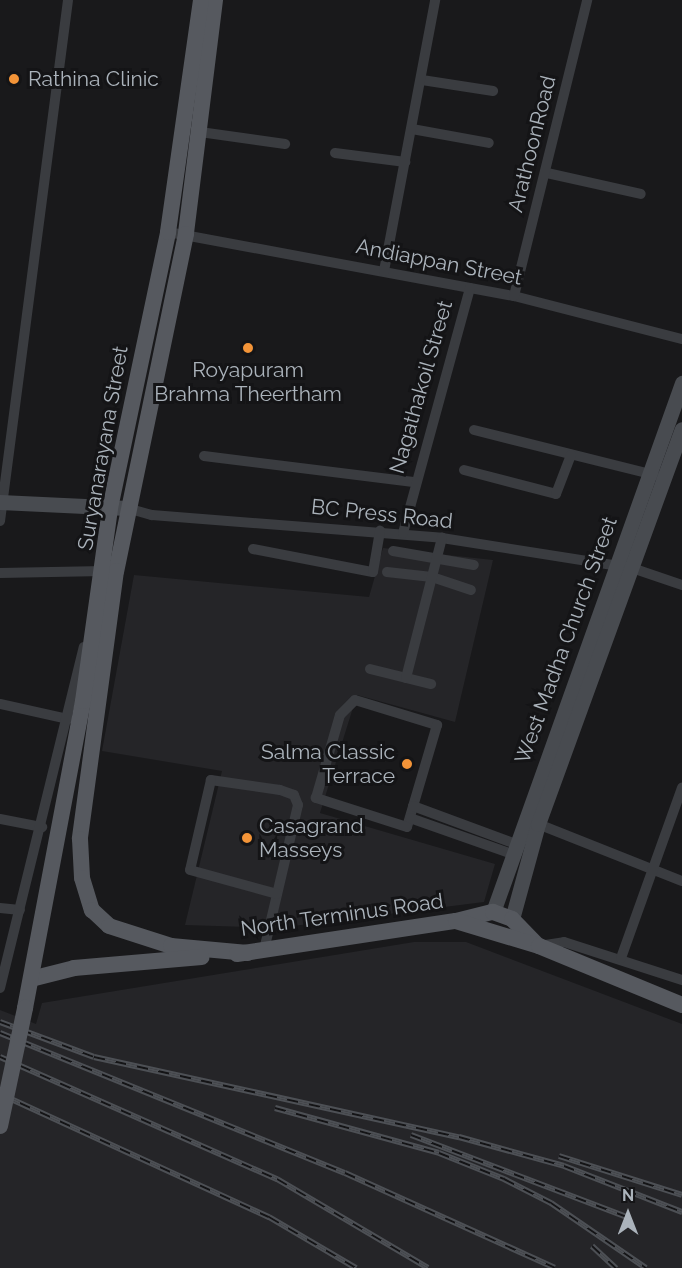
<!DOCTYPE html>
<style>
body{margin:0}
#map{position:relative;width:682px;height:1268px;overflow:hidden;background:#19191b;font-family:Raleway,sans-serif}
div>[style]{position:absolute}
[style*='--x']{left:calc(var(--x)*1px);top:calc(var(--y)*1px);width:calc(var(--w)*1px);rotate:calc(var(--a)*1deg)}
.built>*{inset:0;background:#252528}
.minor>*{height:10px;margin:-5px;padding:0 5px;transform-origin:5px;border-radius:5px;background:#3a3c40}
.secondary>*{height:15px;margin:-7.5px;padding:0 7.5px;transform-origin:7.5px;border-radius:7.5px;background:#484b50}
.primary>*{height:16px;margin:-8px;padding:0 8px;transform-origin:8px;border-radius:8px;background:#56595f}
.rail>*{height:6px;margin-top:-3px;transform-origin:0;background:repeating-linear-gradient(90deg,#141416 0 11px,#4d5055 0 22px);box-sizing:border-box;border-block:2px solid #4d5055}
.primary-bridge>*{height:16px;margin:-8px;padding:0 8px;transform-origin:8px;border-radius:8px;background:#56595f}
.dots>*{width:16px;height:16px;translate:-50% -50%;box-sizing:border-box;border:3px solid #141416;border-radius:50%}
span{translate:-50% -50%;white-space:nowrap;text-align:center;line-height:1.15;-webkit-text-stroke:6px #141416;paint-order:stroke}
.poi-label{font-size:21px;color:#abb3bb}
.left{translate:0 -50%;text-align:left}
.right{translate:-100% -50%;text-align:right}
.street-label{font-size:21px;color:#abb3bb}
.north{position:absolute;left:598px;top:1184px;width:60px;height:60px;-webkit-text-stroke:4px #141416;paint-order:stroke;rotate:0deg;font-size:16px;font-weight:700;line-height:24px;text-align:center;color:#abb3bb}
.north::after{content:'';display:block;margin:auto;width:21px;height:27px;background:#abb3bb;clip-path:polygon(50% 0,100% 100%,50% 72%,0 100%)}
</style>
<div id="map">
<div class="built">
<i style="clip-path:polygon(383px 548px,493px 560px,455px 722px,357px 695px,320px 813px,495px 864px,484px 902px,277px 928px,185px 925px,222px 771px,102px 751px,134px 575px,369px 597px)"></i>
<i style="clip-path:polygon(414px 942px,466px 942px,682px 1024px,682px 1268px,0 1268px,0 1010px,36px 1024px,42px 1003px)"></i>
</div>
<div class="minor">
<i style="--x:422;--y:80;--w:72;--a:8.8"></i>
<i style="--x:412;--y:129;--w:78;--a:10.3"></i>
<i style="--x:200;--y:132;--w:86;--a:8"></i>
<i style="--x:335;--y:153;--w:71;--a:7.3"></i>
<i style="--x:547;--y:173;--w:96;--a:12.6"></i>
<i style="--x:168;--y:232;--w:352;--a:10.5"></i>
<i style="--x:514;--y:296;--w:173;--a:14.4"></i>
<i style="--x:384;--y:271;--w:276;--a:-79.3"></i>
<i style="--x:514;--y:296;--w:305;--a:-76.1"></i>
<i style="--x:474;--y:430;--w:186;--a:14"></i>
<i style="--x:204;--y:456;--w:211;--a:7.1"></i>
<i style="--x:464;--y:470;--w:95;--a:14.6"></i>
<i style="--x:556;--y:494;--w:42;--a:-69"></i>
<i style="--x:127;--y:508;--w:26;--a:16"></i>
<i style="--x:152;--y:515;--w:291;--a:4.5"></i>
<i style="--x:442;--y:538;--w:192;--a:9"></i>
<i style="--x:632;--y:568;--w:53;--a:18.8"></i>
<i style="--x:0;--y:521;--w:525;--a:-82.56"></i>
<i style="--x:403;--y:533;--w:254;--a:-74.7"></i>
<i style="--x:253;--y:549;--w:122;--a:10.9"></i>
<i style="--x:373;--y:572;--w:42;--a:-80.3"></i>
<i style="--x:393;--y:551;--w:82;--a:9.8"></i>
<i style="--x:387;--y:572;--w:45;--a:6.3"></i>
<i style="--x:432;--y:577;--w:41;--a:18.4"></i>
<i style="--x:0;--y:573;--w:104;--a:-1.1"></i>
<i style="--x:370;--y:669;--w:63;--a:13.8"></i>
<i style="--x:406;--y:678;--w:145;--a:-75.6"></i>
<i style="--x:355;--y:700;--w:86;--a:17"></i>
<i style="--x:437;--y:725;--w:106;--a:106.4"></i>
<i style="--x:407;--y:827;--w:96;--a:-162.3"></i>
<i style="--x:316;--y:798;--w:86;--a:-73.9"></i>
<i style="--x:340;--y:715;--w:21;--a:-45"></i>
<i style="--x:0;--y:704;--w:70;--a:12.4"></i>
<i style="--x:413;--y:806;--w:110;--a:20.3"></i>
<i style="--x:410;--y:818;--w:108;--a:19.4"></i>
<i style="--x:0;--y:819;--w:43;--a:10.8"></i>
<i style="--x:538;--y:824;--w:155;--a:21.6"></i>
<i style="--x:0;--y:908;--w:20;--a:6"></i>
<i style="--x:539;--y:946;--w:25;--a:-9"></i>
<i style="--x:564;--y:942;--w:124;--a:17.9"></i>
<i style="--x:264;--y:950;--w:149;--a:-76.8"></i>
<i style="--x:298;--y:805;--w:11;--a:-112"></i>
<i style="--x:294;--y:795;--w:15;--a:-160"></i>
<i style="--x:280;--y:790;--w:70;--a:-171.8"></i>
<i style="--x:211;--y:780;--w:92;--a:103.1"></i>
<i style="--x:190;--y:870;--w:90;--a:15.4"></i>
<i style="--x:621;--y:958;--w:181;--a:-70.3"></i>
<i style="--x:0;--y:988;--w:351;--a:-76.2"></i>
</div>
<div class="secondary">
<i style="--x:0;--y:502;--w:127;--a:2.7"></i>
<i style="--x:493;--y:912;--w:562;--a:-70.34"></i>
<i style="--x:512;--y:919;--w:98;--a:-74.7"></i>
<i style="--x:538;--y:824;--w:420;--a:-70"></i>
</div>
<div class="primary">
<i style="--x:215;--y:0;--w:236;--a:97.1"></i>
<i style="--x:186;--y:234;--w:344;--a:101.7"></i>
<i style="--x:116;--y:571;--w:270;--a:97.7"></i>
<i style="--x:80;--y:839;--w:39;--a:87"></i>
<i style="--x:82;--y:878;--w:34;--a:73"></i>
<i style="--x:92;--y:910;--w:23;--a:43"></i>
<i style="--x:109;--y:926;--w:65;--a:17.9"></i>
<i style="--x:171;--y:946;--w:77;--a:5.2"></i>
<i style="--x:456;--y:921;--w:38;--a:-14"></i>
<i style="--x:493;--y:912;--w:20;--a:20"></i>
<i style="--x:512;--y:919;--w:36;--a:46"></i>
<i style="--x:237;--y:954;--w:221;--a:-8.6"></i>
<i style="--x:456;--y:921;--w:87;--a:16.8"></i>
<i style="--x:539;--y:946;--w:155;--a:22.4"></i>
<i style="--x:31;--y:979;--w:44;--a:-14.3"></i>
<i style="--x:74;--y:968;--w:128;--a:-4.9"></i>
<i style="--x:25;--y:1008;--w:312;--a:-79.3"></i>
<i style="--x:83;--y:701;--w:195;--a:-82"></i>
<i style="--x:110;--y:508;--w:282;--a:-78.1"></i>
<i style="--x:168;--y:232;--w:234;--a:-81.9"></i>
</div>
<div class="rail">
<i style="--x:0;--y:1022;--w:100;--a:20.4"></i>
<i style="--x:94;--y:1057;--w:374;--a:12.4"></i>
<i style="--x:459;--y:1137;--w:109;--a:15.4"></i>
<i style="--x:564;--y:1166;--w:127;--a:21.3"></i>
<i style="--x:0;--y:1033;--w:372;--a:22.1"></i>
<i style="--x:345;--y:1173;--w:230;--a:24.3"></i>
<i style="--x:0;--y:1057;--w:303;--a:23.8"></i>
<i style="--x:277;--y:1179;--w:175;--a:30.5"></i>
<i style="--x:0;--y:1094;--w:296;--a:24.6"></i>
<i style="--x:269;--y:1217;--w:101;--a:30.4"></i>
<i style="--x:275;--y:1108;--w:170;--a:15.3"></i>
<i style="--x:439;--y:1153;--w:70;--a:21.8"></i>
<i style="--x:504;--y:1179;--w:53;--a:27.1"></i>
<i style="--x:551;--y:1203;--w:115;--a:34.4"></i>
<i style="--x:411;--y:1135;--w:233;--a:20.8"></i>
<i style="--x:559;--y:1156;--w:129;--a:17.6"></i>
<i style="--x:592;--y:1246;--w:33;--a:43"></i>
</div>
<div class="primary-bridge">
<i style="--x:0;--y:1126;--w:121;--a:-78"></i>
</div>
<div class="dots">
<i style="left:14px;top:79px;background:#f39438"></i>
<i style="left:248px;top:348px;background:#f39438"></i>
<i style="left:407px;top:764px;background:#f39438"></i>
<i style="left:247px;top:838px;background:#f39438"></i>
</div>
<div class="poi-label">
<span class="left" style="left:28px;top:79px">Rathina Clinic</span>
<span style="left:248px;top:382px">Royapuram<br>Brahma Theertham</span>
<span class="right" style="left:395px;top:764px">Salma Classic<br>Terrace</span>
<span class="left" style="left:259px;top:838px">Casagrand<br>Masseys</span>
</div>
<div class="street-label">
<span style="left:532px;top:144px;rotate:-76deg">ArathoonRoad</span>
<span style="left:439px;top:262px;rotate:11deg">Andiappan Street</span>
<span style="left:421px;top:387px;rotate:-74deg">Nagathakoil Street</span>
<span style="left:103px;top:448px;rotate:-80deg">Suryanarayana Street</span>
<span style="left:382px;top:514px;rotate:6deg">BC Press Road</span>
<span style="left:566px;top:640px;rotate:-70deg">West Madha Church Street</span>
<span style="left:342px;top:915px;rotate:-8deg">North Terminus Road</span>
</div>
<div class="north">N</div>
</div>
